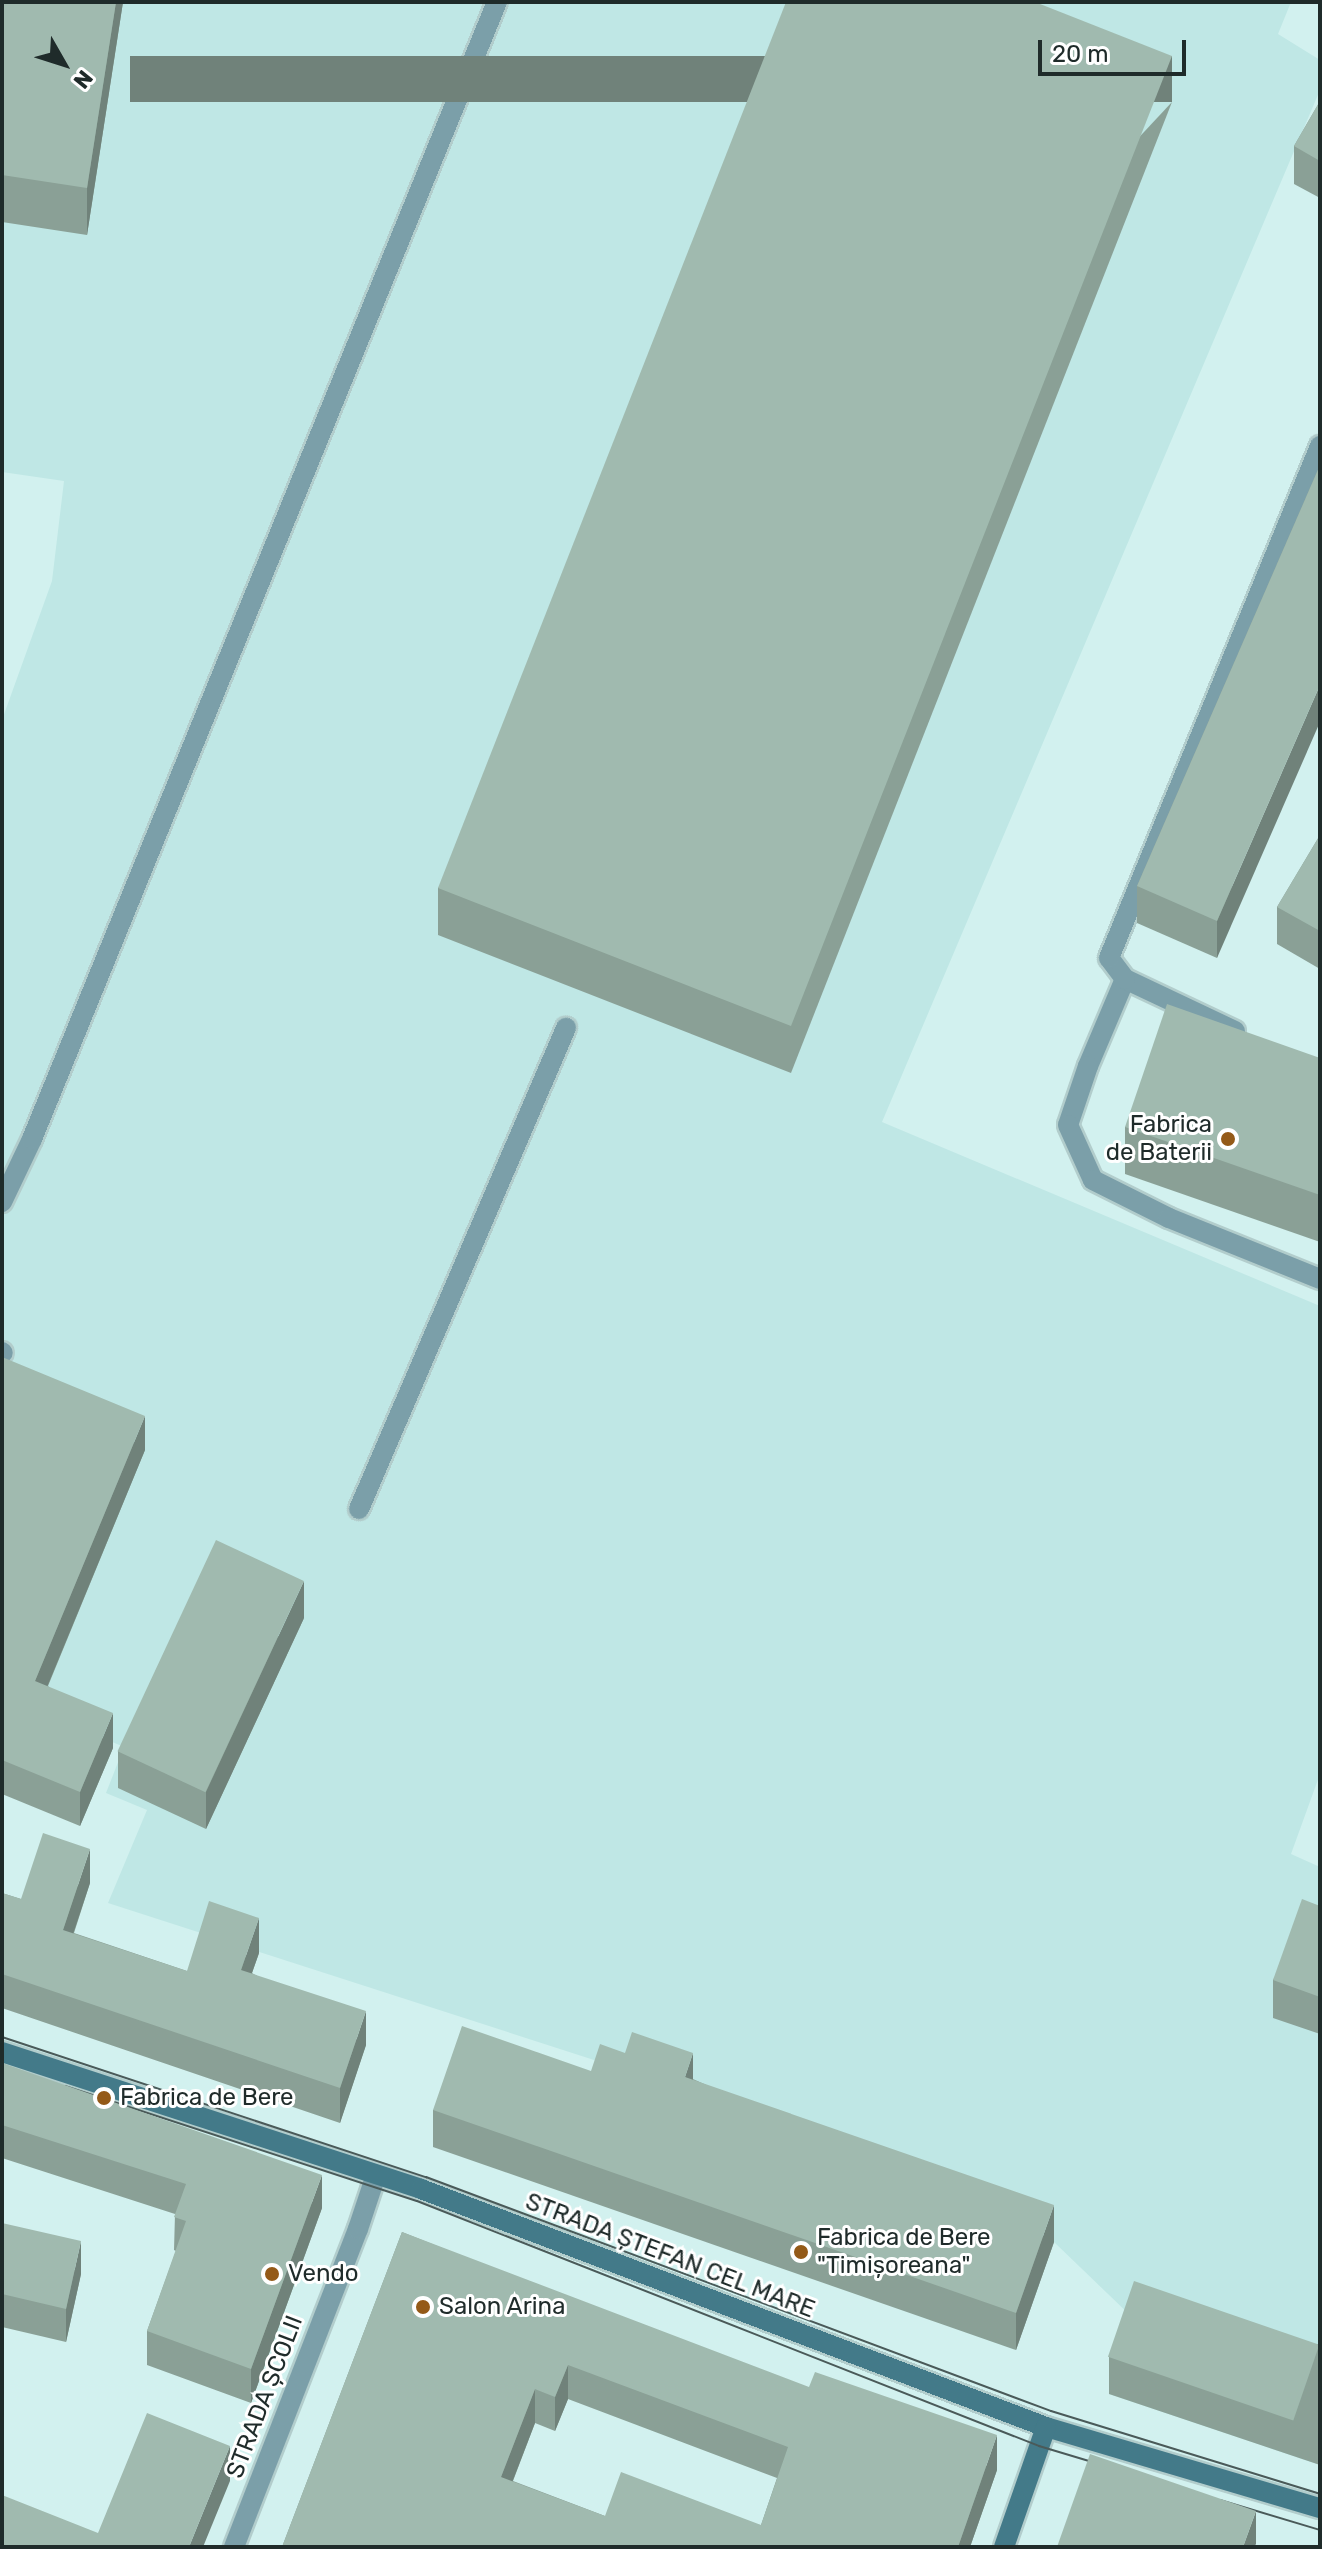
<!DOCTYPE html>
<meta charset="utf-8">
<style>
body{margin:0}
#map{position:relative;width:1322px;height:2549px;overflow:hidden;background:#d2f1ef;font-family:Rubik,sans-serif}
div>[style]{position:absolute}
[style*='--x']{left:calc(var(--x)*1px);top:calc(var(--y)*1px);width:calc(var(--w)*1px);rotate:calc(var(--a)*1deg)}
.built>*{inset:0;background:#bfe7e5}
.roads{filter:drop-shadow(2px 0 #b2cdcc) drop-shadow(-2px 0 #b2cdcc) drop-shadow(0 2px #b2cdcc) drop-shadow(0 -2px #b2cdcc)}
.lane>*{height:20px;margin:-10px;padding:0 10px;transform-origin:10px;border-radius:10px;background:#7b9fa9}
.street>*{height:20px;margin:-10px;padding:0 10px;transform-origin:10px;border-radius:10px;background:#7b9fa9}
.secondary>*{height:20px;margin:-10px;padding:0 10px;transform-origin:10px;border-radius:10px;background:#437a89}
.tram>*{height:2px;margin:-1px;padding:0 1px;transform-origin:1px;border-radius:1px;background:#4a5a59}
.wall>*{inset:0;background:#8aa096}
.shaded-wall>*{inset:0;background:#70827a;transform-origin:0 0}
.building>*{inset:0;background:#a0baaf;transform-origin:0 0}
.dots>*{width:22px;height:22px;translate:-50% -50%;box-sizing:border-box;border:4px solid #fff;border-radius:50%}
span{translate:-50% -50%;white-space:nowrap;text-align:center;line-height:1.15;-webkit-text-stroke:6px #fff;paint-order:stroke}
.poi-label{font-size:24px;color:#1f2b2a}
.right{translate:-100% -50%;text-align:right}
.left{translate:0 -50%;text-align:left}
.street-label{font-size:24px;color:#1f2b2a}
.frame{position:absolute;inset:0;border:4px solid #1f2b2a;pointer-events:none}
.north{position:absolute;left:24px;top:24px;width:80px;height:80px;-webkit-text-stroke:6px #fff;paint-order:stroke;rotate:129deg;font-size:22px;font-weight:700;line-height:32px;text-align:center;color:#1f2b2a}
.north::after{content:'';display:block;margin:auto;width:28px;height:36px;background:#1f2b2a;clip-path:polygon(50% 0,100% 100%,50% 72%,0 100%)}
.scale{position:absolute;left:1038px;top:40px;width:148px;height:36px;box-sizing:border-box;border:4px solid #1f2b2a;border-top:0;padding-left:10px;font-size:24px;line-height:28px;white-space:nowrap;color:#1f2b2a;-webkit-text-stroke:6px #fff;paint-order:stroke}
</style>
<div id="map">
<div class="built">
<i style="clip-path:polygon(2px 2px,1291px 2px,1278px 34px,1320px 60px,1320px 90px,882px 1122px,1320px 1306px,1320px 1774px,1291px 1854px,1320px 1867px,1320px 2465px,1109px 2394px,1134px 2319px,1054px 2242px,632px 2069px,594px 2060px,108px 1903px,147px 1810px,106px 1793px,124px 1747px,2px 1695px,2px 720px,52px 581px,64px 481px,2px 472px)"></i>
</div>
<div class="roads">
<div class="lane">
<i style="--x:1125;--y:979;--w:95;--a:113"></i>
<i style="--x:1088;--y:1066;--w:62;--a:108.7"></i>
<i style="--x:1068;--y:1125;--w:60;--a:65.6"></i>
<i style="--x:1093;--y:1180;--w:85;--a:26.6"></i>
<i style="--x:1169;--y:1218;--w:163;--a:22"></i>
<i style="--x:1235;--y:1031;--w:122;--a:-154.7"></i>
<i style="--x:1125;--y:979;--w:26;--a:-127"></i>
<i style="--x:1109;--y:958;--w:554;--a:-67.6"></i>
<i style="--x:2;--y:1202;--w:70;--a:-64.5"></i>
<i style="--x:32;--y:1139;--w:1228;--a:-67.76"></i>
<i style="--x:2;--y:1352;--w:1;--a:45"></i>
<i style="--x:359;--y:1509;--w:524;--a:-66.72"></i>
</div>
<div class="street">
<i style="--x:234;--y:2547;--w:341;--a:-68.7"></i>
<i style="--x:358;--y:2229;--w:57;--a:-71.6"></i>
</div>
<div class="secondary">
<i style="--x:2;--y:2052;--w:441;--a:18.1"></i>
<i style="--x:421;--y:2189;--w:669;--a:20.85"></i>
<i style="--x:1046;--y:2427;--w:286;--a:16.5"></i>
<i style="--x:1004;--y:2547;--w:127;--a:-70.7"></i>
</div>
</div>
<div class="tram">
<i style="--x:2;--y:2037;--w:447;--a:18.3"></i>
<i style="--x:426;--y:2177;--w:667;--a:20.53"></i>
<i style="--x:1051;--y:2411;--w:282;--a:17.1"></i>
<i style="--x:65;--y:2086;--w:370;--a:18.1"></i>
<i style="--x:417;--y:2201;--w:669;--a:21.5"></i>
<i style="--x:1039;--y:2446;--w:73;--a:16.7"></i>
<i style="--x:1220;--y:2500;--w:104;--a:16.7"></i>
</div>
<div class="wall">
<i style="clip-path:polygon(2px 2px,123px 2px,87px 235px,2px 222px)"></i>
<i style="clip-path:polygon(1320px 101px,1320px 198px,1294px 184px,1294px 146px)"></i>
<i style="clip-path:polygon(1172px 102px,791px 1073px,438px 935px,438px 888px)"></i>
<i style="clip-path:polygon(1320px 465px,1217px 958px,1137px 923px,1137px 886px)"></i>
<i style="clip-path:polygon(1320px 835px,1320px 969px,1277px 944px,1277px 907px)"></i>
<i style="clip-path:polygon(1320px 1058px,1320px 1242px,1125px 1174px,1125px 1127px)"></i>
<i style="clip-path:polygon(2px 1357px,145px 1450px,48px 1686px,113px 1748px,80px 1826px,2px 1794px)"></i>
<i style="clip-path:polygon(304px 1618px,206px 1829px,118px 1788px,118px 1751px)"></i>
<i style="clip-path:polygon(90px 1883px,74px 1933px,187px 1971px,259px 1953px,252px 1973px,366px 2045px,340px 2123px,2px 2008px,2px 1893px,21px 1899px)"></i>
<i style="clip-path:polygon(1320px 1906px,1320px 2034px,1273px 2018px,1273px 1980px)"></i>
<i style="clip-path:polygon(2px 2063px,322px 2208px,251px 2403px,147px 2365px,147px 2331px,176px 2251px,174px 2250px,175px 2214px,2px 2158px)"></i>
<i style="clip-path:polygon(591px 2071px,693px 2079px,1054px 2242px,1016px 2350px,433px 2147px,433px 2110px)"></i>
<i style="clip-path:polygon(2px 2223px,81px 2274px,66px 2342px,2px 2327px)"></i>
<i style="clip-path:polygon(evenodd,402px 2232px,997px 2470px,970px 2547px,282px 2547px,402px 2232px,568px 2399px,777px 2478px,761px 2525px,605px 2516px,513px 2481px,535px 2423px,555px 2431px,568px 2399px)"></i>
<i style="clip-path:polygon(1320px 2344px,1320px 2465px,1109px 2394px,1109px 2357px)"></i>
</div>
<div class="shaded-wall">
<i style="clip-path:polygon(116px 2px,123px 2px,87px 235px,87px 188px)"></i>
<i style="left:1172px;top:56px;width:46px;height:1042px;rotate:90deg"></i>
<i style="clip-path:polygon(1320px 685px,1320px 722px,1217px 958px,1217px 921px)"></i>
<i style="clip-path:polygon(145px 1416px,145px 1450px,35px 1716px,35px 1681px)"></i>
<i style="clip-path:polygon(304px 1581px,304px 1618px,206px 1829px,206px 1792px)"></i>
<i style="clip-path:polygon(113px 1713px,113px 1748px,80px 1826px,80px 1792px)"></i>
<i style="clip-path:polygon(90px 1849px,90px 1883px,63px 1964px,63px 1930px)"></i>
<i style="clip-path:polygon(259px 1918px,259px 1953px,241px 2004px,241px 1970px)"></i>
<i style="clip-path:polygon(366px 2011px,366px 2045px,340px 2123px,340px 2088px)"></i>
<i style="clip-path:polygon(693px 2053px,693px 2090px,685px 2077px)"></i>
<i style="clip-path:polygon(322px 2175px,322px 2208px,251px 2403px,251px 2369px)"></i>
<i style="clip-path:polygon(1054px 2205px,1054px 2242px,1016px 2350px,1016px 2313px)"></i>
<i style="clip-path:polygon(81px 2241px,81px 2274px,66px 2342px,66px 2309px)"></i>
<i style="clip-path:polygon(568px 2365px,568px 2399px,555px 2431px,555px 2397px)"></i>
<i style="clip-path:polygon(535px 2389px,535px 2423px,501px 2511px,501px 2477px)"></i>
<i style="clip-path:polygon(997px 2435px,997px 2470px,970px 2547px,958px 2547px)"></i>
<i style="clip-path:polygon(230px 2446px,230px 2481px,203px 2547px,189px 2547px)"></i>
<i style="clip-path:polygon(1256px 2511px,1256px 2544px,1254px 2547px,1243px 2547px)"></i>
</div>
<div class="building">
<i style="clip-path:polygon(2px 2px,116px 2px,87px 188px,2px 175px)"></i>
<i style="clip-path:polygon(786px 2px,1035px 2px,1172px 56px,791px 1026px,438px 888px)"></i>
<i style="clip-path:polygon(1320px 101px,1320px 161px,1294px 146px)"></i>
<i style="clip-path:polygon(1320px 465px,1320px 685px,1217px 921px,1137px 886px)"></i>
<i style="clip-path:polygon(1320px 835px,1320px 931px,1277px 907px)"></i>
<i style="clip-path:polygon(1167px 1004px,1320px 1058px,1320px 1195px,1125px 1127px)"></i>
<i style="clip-path:polygon(2px 1357px,145px 1416px,35px 1681px,113px 1713px,80px 1792px,2px 1760px)"></i>
<i style="left:216px;top:1540px;width:97px;height:233px;rotate:25deg"></i>
<i style="clip-path:polygon(43px 1833px,90px 1849px,63px 1930px,187px 1971px,209px 1901px,259px 1918px,241px 1970px,366px 2011px,340px 2088px,2px 1974px,2px 1893px,21px 1899px)"></i>
<i style="clip-path:polygon(1302px 1899px,1320px 1906px,1320px 1997px,1273px 1980px)"></i>
<i style="clip-path:polygon(462px 2026px,591px 2071px,600px 2044px,625px 2053px,632px 2032px,693px 2053px,685px 2077px,1054px 2205px,1016px 2313px,433px 2110px)"></i>
<i style="clip-path:polygon(2px 2063px,322px 2175px,251px 2369px,147px 2331px,186px 2221px,174px 2217px,186px 2184px,2px 2125px)"></i>
<i style="clip-path:polygon(2px 2223px,81px 2241px,66px 2309px,2px 2294px)"></i>
<i style="clip-path:polygon(evenodd,402px 2232px,809px 2387px,815px 2372px,997px 2435px,958px 2547px,282px 2547px,402px 2232px,568px 2365px,788px 2447px,761px 2525px,621px 2472px,605px 2516px,501px 2477px,535px 2389px,555px 2397px,568px 2365px)"></i>
<i style="left:1134px;top:2281px;width:196px;height:80px;rotate:19deg"></i>
<i style="clip-path:polygon(147px 2413px,230px 2446px,189px 2547px,2px 2547px,2px 2495px,98px 2533px)"></i>
<i style="clip-path:polygon(1090px 2454px,1256px 2511px,1243px 2547px,1057px 2547px)"></i>
</div>
<div class="dots">
<i style="left:1228px;top:1139px;background:#945a18"></i>
<i style="left:104px;top:2098px;background:#945a18"></i>
<i style="left:801px;top:2252px;background:#945a18"></i>
<i style="left:272px;top:2274px;background:#945a18"></i>
<i style="left:423px;top:2307px;background:#945a18"></i>
</div>
<div class="poi-label">
<span class="right" style="left:1212px;top:1139px">Fabrica<br>de Baterii</span>
<span class="left" style="left:120px;top:2098px">Fabrica de Bere</span>
<span class="left" style="left:817px;top:2252px">Fabrica de Bere<br>"Timișoreana"</span>
<span class="left" style="left:288px;top:2274px">Vendo</span>
<span class="left" style="left:439px;top:2307px">Salon Arina</span>
</div>
<div class="street-label">
<span style="left:670px;top:2256px;rotate:21deg">STRADA ȘTEFAN CEL MARE</span>
<span style="left:265px;top:2397px;rotate:-69deg">STRADA ȘCOLII</span>
</div>
<div class="frame"></div>
<div class="north">N</div>
<div class="scale">20 m</div>
</div>
